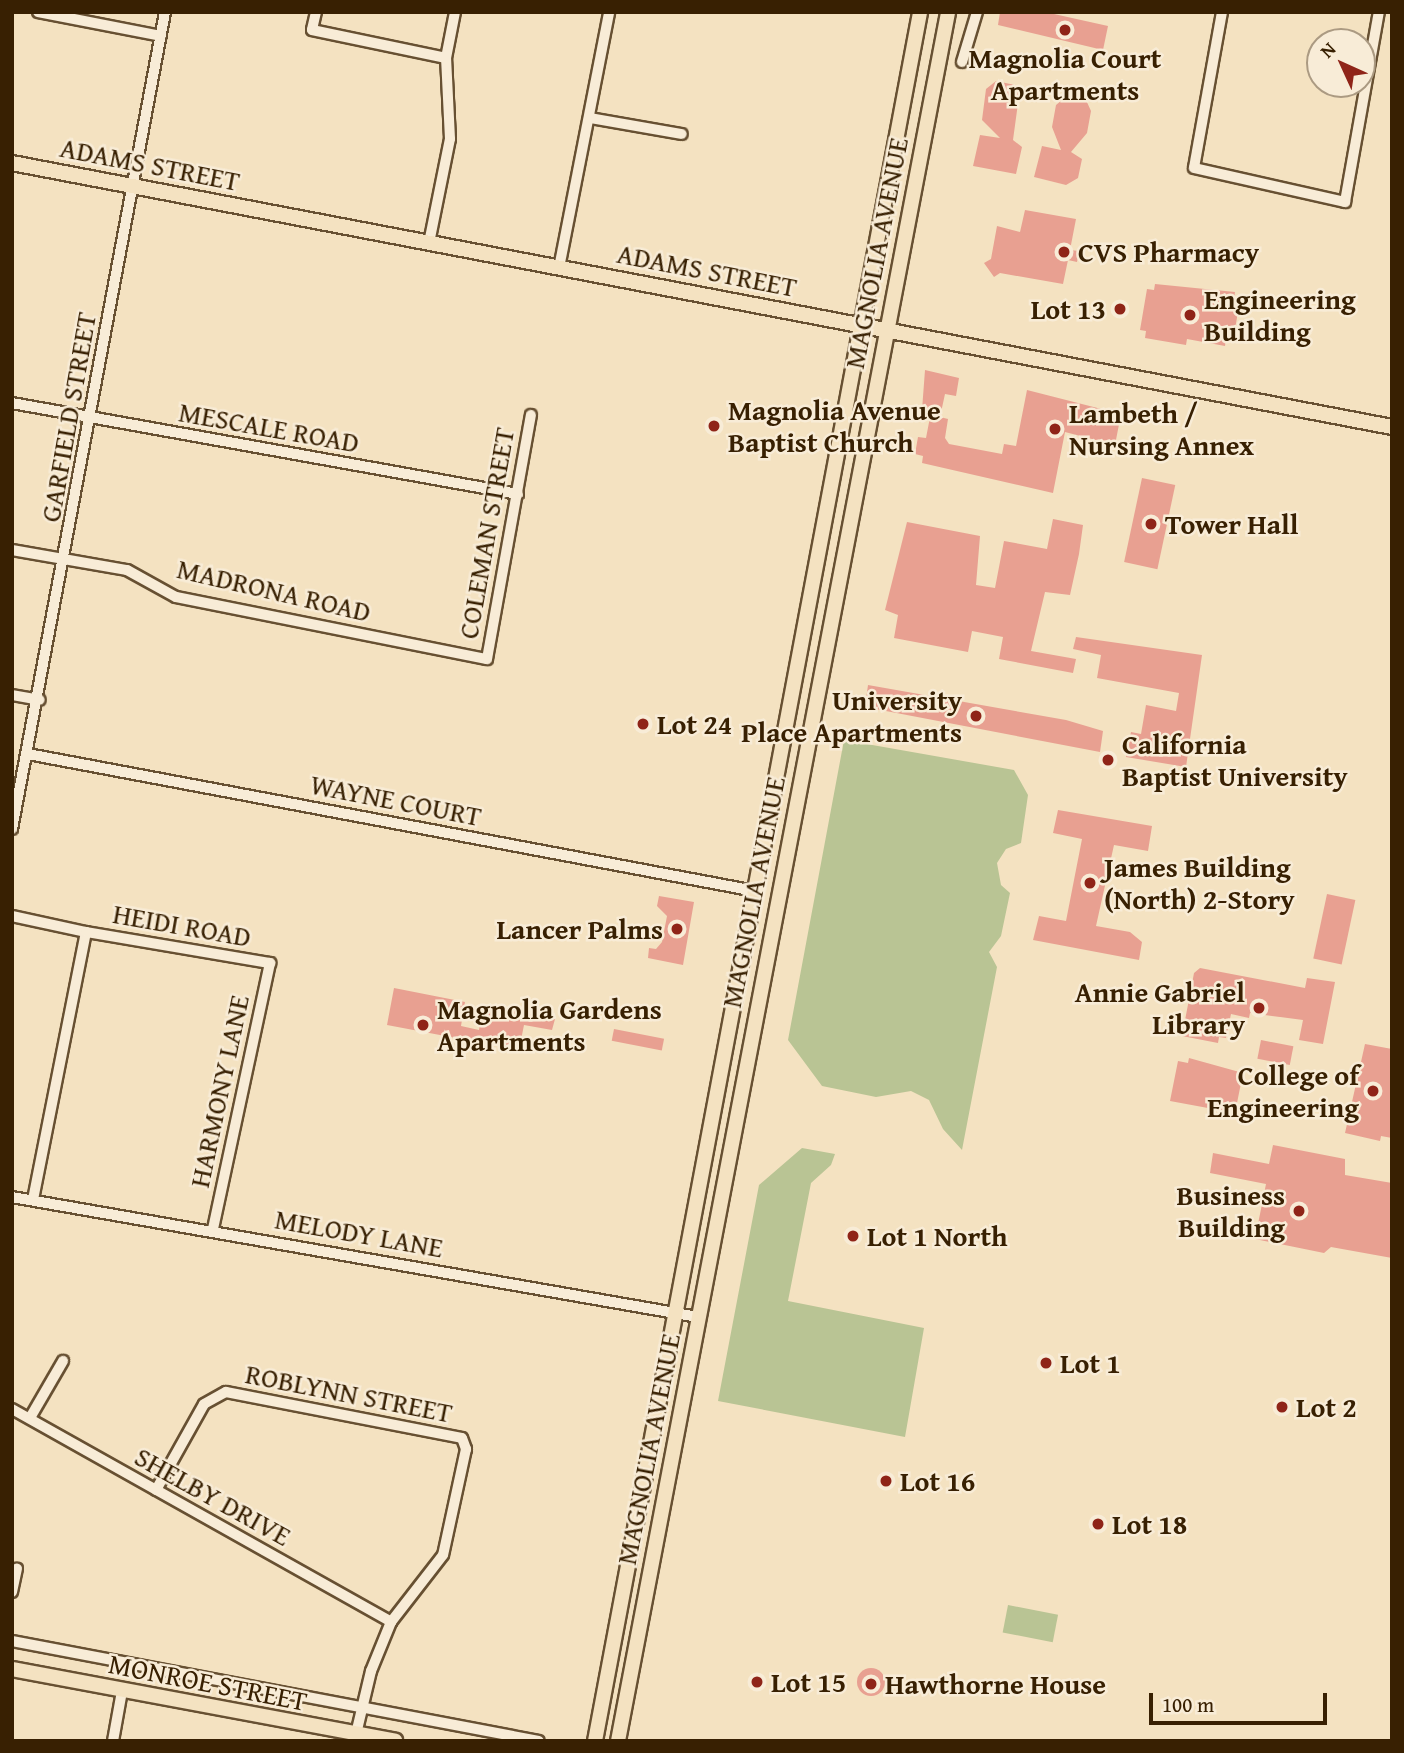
<!DOCTYPE html>
<style>
body{margin:0}
#map{position:relative;width:1404px;height:1753px;overflow:hidden;background:#f4e2c1;font-family:"Gentium Book Plus",serif}
div>[style]{position:absolute}
[style*='--x']{left:calc(var(--x)*1px);top:calc(var(--y)*1px);width:calc(var(--w)*1px);rotate:calc(var(--a)*1deg)}
.green>*{inset:0;background:#b9c494;transform-origin:0 0}
.building>*{inset:0;background:#e8a091;transform-origin:0 0}
.round{border-radius:50%}
.roads{filter:drop-shadow(2px 0 #675032) drop-shadow(-2px 0 #675032) drop-shadow(0 2px #675032) drop-shadow(0 -2px #675032)}
.minor>*{height:10px;margin:-5px;padding:0 5px;transform-origin:5px;border-radius:5px;background:#f8ecd7}
.major>*{height:14px;margin:-7px;padding:0 7px;transform-origin:7px;border-radius:7px;background:#f4e2c1}
.dots>*{width:19px;height:19px;translate:-50% -50%;box-sizing:border-box;border:4px solid #f8ecd7;border-radius:50%}
span{translate:-50% -50%;white-space:nowrap;text-align:center;line-height:1.15;-webkit-text-stroke:5px #f8ecd7;paint-order:stroke}
.poi-label{font-size:28px;color:#382002;font-weight:700}
.left{translate:0 -50%;text-align:left}
.right{translate:-100% -50%;text-align:right}
.street-label{font-size:28px;color:#382002}
.frame{position:absolute;inset:0;border:14px solid #382002;pointer-events:none}
.north{position:absolute;left:1306px;top:28px;width:70px;height:70px;box-sizing:border-box;background:#f8ecd7;border:2px solid #ab9a82;border-radius:50%;rotate:315deg;font-size:19px;font-weight:700;line-height:28px;text-align:center;color:#382002}
.north::after{content:'';display:block;margin:auto;width:24px;height:32px;background:#8f2418;clip-path:polygon(50% 0,100% 100%,50% 72%,0 100%)}
.scale{position:absolute;left:1149px;top:1693px;width:178px;height:32px;box-sizing:border-box;border:4px solid #382002;border-top:0;padding-left:9px;font-size:21px;line-height:24px;white-space:nowrap;color:#382002;-webkit-text-stroke:5px #f8ecd7;paint-order:stroke}
</style>
<div id="map">
<div class="green">
<i style="clip-path:polygon(844px 740px,1014px 770px,1028px 795px,1021px 843px,1006px 849px,997px 863px,1001px 885px,1010px 893px,1001px 936px,989px 952px,997px 967px,962px 1150px,943px 1129px,929px 1100px,911px 1091px,876px 1097px,822px 1086px,788px 1040px)"></i>
<i style="clip-path:polygon(802px 1148px,835px 1154px,831px 1165px,811px 1183px,788px 1301px,924px 1328px,905px 1437px,718px 1401px,759px 1185px)"></i>
<i style="left:1008px;top:1605px;width:51px;height:28px;rotate:11deg"></i>
</div>
<div class="building">
<i style="clip-path:polygon(1000px 12px,1045px 12px,1108px 26px,1103px 50px,998px 25px)"></i>
<i style="clip-path:polygon(996px 81px,1015px 85px,1019px 96px,1013px 140px,1022px 147px,1016px 174px,973px 166px,980px 135px,1000px 138px,982px 120px,986px 89px)"></i>
<i style="clip-path:polygon(1067px 96px,1086px 100px,1091px 111px,1087px 133px,1071px 152px,1082px 159px,1078px 178px,1066px 185px,1034px 177px,1042px 146px,1061px 150px,1052px 127px,1056px 105px)"></i>
<i style="clip-path:polygon(1025px 210px,1076px 219px,1070px 250px,1079px 251px,1077px 262px,1068px 260px,1063px 284px,1000px 273px,994px 277px,984px 263px,991px 259px,997px 226px,1020px 232px)"></i>
<i style="clip-path:polygon(1155px 284px,1235px 292px,1234px 299px,1240px 300px,1233px 341px,1226px 339px,1225px 346px,1187px 339px,1186px 345px,1145px 338px,1146px 331px,1140px 330px,1147px 289px,1154px 290px)"></i>
<i style="clip-path:polygon(925px 370px,959px 378px,956px 396px,945px 394px,940px 417px,948px 419px,945px 438px,949px 444px,1002px 454px,1004px 444px,1016px 446px,1027px 390px,1121px 414px,1115px 445px,1065px 432px,1053px 493px,922px 463px,923px 456px,915px 454px,918px 437px,926px 438px,931px 412px,922px 410px)"></i>
<i style="left:1142px;top:478px;width:34px;height:86px;rotate:12deg"></i>
<i style="clip-path:polygon(1053px 519px,1083px 525px,1079px 554px,1070px 595px,1045px 592px,1031px 651px,1076px 659px,1073px 673px,999px 659px,1003px 637px,972px 631px,968px 652px,894px 638px,898px 615px,885px 610px,907px 522px,980px 536px,976px 585px,995px 588px,1004px 541px,1047px 549px)"></i>
<i style="clip-path:polygon(1076px 637px,1202px 655px,1186px 767px,1126px 757px,1131px 732px,1141px 734px,1146px 705px,1176px 711px,1179px 693px,1097px 678px,1101px 655px,1073px 649px)"></i>
<i style="clip-path:polygon(868px 685px,1066px 720px,1103px 731px,1100px 752px,865px 707px)"></i>
<i style="clip-path:polygon(1058px 810px,1152px 826px,1148px 851px,1114px 845px,1096px 926px,1130px 932px,1142px 942px,1139px 960px,1033px 940px,1039px 916px,1066px 921px,1082px 839px,1053px 833px)"></i>
<i style="left:1327px;top:894px;width:29px;height:66px;rotate:12deg"></i>
<i style="clip-path:polygon(659px 896px,694px 902px,683px 965px,648px 958px,649px 948px,656px 949px,662px 942px,667px 916px,657px 906px)"></i>
<i style="clip-path:polygon(1200px 968px,1305px 988px,1307px 978px,1335px 982px,1323px 1044px,1299px 1040px,1303px 1020px,1250px 1013px,1249px 1018px,1231px 1014px,1226px 1038px,1219px 1037px,1218px 1043px,1182px 1036px,1194px 973px)"></i>
<i style="clip-path:polygon(394px 988px,465px 1002px,461px 1026px,479px 1030px,483px 1005px,555px 1019px,552px 1030px,524px 1025px,519px 1050px,387px 1025px)"></i>
<i style="left:614px;top:1029px;width:51px;height:12px;rotate:11deg"></i>
<i style="left:1261px;top:1040px;width:33px;height:19px;rotate:11deg"></i>
<i style="clip-path:polygon(1365px 1044px,1392px 1049px,1392px 1138px,1381px 1136px,1380px 1141px,1345px 1133px)"></i>
<i style="clip-path:polygon(1189px 1058px,1243px 1073px,1235px 1113px,1170px 1101px,1178px 1061px,1188px 1063px)"></i>
<i style="clip-path:polygon(1273px 1145px,1345px 1159px,1345px 1175px,1392px 1183px,1392px 1258px,1331px 1247px,1324px 1253px,1255px 1239px,1266px 1184px,1210px 1173px,1213px 1153px,1269px 1164px)"></i>
<i class="round" style="left:857px;top:1668px;width:28px;height:28px"></i>
</div>
<div class="roads">
<div class="minor">
<i style="--x:38;--y:12;--w:125;--a:11"></i>
<i style="--x:316;--y:12;--w:18;--a:103"></i>
<i style="--x:312;--y:30;--w:137;--a:11.8"></i>
<i style="--x:1222;--y:12;--w:158;--a:100.2"></i>
<i style="--x:1194;--y:168;--w:155;--a:12.7"></i>
<i style="--x:1345;--y:202;--w:193;--a:-79.9"></i>
<i style="--x:962;--y:62;--w:52;--a:-73.3"></i>
<i style="--x:590;--y:118;--w:93;--a:9.9"></i>
<i style="--x:429;--y:243;--w:106;--a:-78.6"></i>
<i style="--x:450;--y:139;--w:81;--a:-92.8"></i>
<i style="--x:446;--y:58;--w:47;--a:-78.9"></i>
<i style="--x:559;--y:268;--w:261;--a:-78.9"></i>
<i style="--x:12;--y:403;--w:514;--a:10.2"></i>
<i style="--x:12;--y:550;--w:117;--a:9.9"></i>
<i style="--x:127;--y:570;--w:56;--a:28.9"></i>
<i style="--x:176;--y:597;--w:317;--a:11.3"></i>
<i style="--x:487;--y:659;--w:248;--a:-79.8"></i>
<i style="--x:12;--y:695;--w:28;--a:10"></i>
<i style="--x:28;--y:754;--w:740;--a:10.67"></i>
<i style="--x:12;--y:829;--w:831;--a:-79.39"></i>
<i style="--x:12;--y:916;--w:76;--a:12.2"></i>
<i style="--x:86;--y:932;--w:272;--a:101.2"></i>
<i style="--x:86;--y:932;--w:187;--a:9.6"></i>
<i style="--x:270;--y:963;--w:273;--a:102.1"></i>
<i style="--x:12;--y:1197;--w:696;--a:9.92"></i>
<i style="--x:12;--y:1409;--w:435;--a:29.3"></i>
<i style="--x:30;--y:1418;--w:66;--a:-59.9"></i>
<i style="--x:156;--y:1490;--w:98;--a:-60.8"></i>
<i style="--x:204;--y:1404;--w:25;--a:-29"></i>
<i style="--x:226;--y:1392;--w:240;--a:11"></i>
<i style="--x:462;--y:1438;--w:12;--a:70"></i>
<i style="--x:466;--y:1449;--w:108;--a:102.2"></i>
<i style="--x:443;--y:1555;--w:85;--a:127.8"></i>
<i style="--x:391;--y:1622;--w:53;--a:112.2"></i>
<i style="--x:371;--y:1671;--w:65;--a:103.4"></i>
<i style="--x:12;--y:1592;--w:24;--a:-78"></i>
<i style="--x:12;--y:1641;--w:536;--a:10.74"></i>
<i style="--x:113;--y:1741;--w:51;--a:-79.8"></i>
</div>
<div class="major">
<i style="--x:12;--y:163;--w:1405;--a:10.83"></i>
<i style="--x:12;--y:1669;--w:390;--a:10.6"></i>
<i style="--x:595;--y:1741;--w:1759;--a:-79.35"></i>
<i style="--x:618;--y:1741;--w:1760;--a:-79.19"></i>
</div>
</div>
<div class="dots">
<i style="left:1065px;top:30px;background:#8f2418"></i>
<i style="left:1064px;top:252px;background:#8f2418"></i>
<i style="left:1120px;top:309px;background:#8f2418"></i>
<i style="left:1190px;top:315px;background:#8f2418"></i>
<i style="left:714px;top:426px;background:#8f2418"></i>
<i style="left:1055px;top:429px;background:#8f2418"></i>
<i style="left:1151px;top:524px;background:#8f2418"></i>
<i style="left:976px;top:716px;background:#8f2418"></i>
<i style="left:643px;top:724px;background:#8f2418"></i>
<i style="left:1108px;top:760px;background:#8f2418"></i>
<i style="left:1090px;top:883px;background:#8f2418"></i>
<i style="left:677px;top:929px;background:#8f2418"></i>
<i style="left:1259px;top:1008px;background:#8f2418"></i>
<i style="left:423px;top:1025px;background:#8f2418"></i>
<i style="left:1373px;top:1091px;background:#8f2418"></i>
<i style="left:1299px;top:1211px;background:#8f2418"></i>
<i style="left:853px;top:1236px;background:#8f2418"></i>
<i style="left:1046px;top:1363px;background:#8f2418"></i>
<i style="left:1282px;top:1407px;background:#8f2418"></i>
<i style="left:886px;top:1481px;background:#8f2418"></i>
<i style="left:1098px;top:1524px;background:#8f2418"></i>
<i style="left:757px;top:1682px;background:#8f2418"></i>
<i style="left:871px;top:1684px;background:#8f2418"></i>
</div>
<div class="poi-label">
<span style="left:1065px;top:74px">Magnolia Court<br>Apartments</span>
<span class="left" style="left:1078px;top:252px">CVS Pharmacy</span>
<span class="left" style="left:1204px;top:315px">Engineering<br>Building</span>
<span class="right" style="left:1106px;top:309px">Lot 13</span>
<span class="left" style="left:728px;top:426px">Magnolia Avenue<br>Baptist Church</span>
<span class="left" style="left:1069px;top:429px">Lambeth /<br>Nursing Annex</span>
<span class="left" style="left:1165px;top:524px">Tower Hall</span>
<span class="right" style="left:962px;top:716px">University<br>Place Apartments</span>
<span class="left" style="left:657px;top:724px">Lot 24</span>
<span class="left" style="left:1122px;top:760px">California<br>Baptist University</span>
<span class="left" style="left:1104px;top:883px">James Building<br>(North) 2-Story</span>
<span class="right" style="left:663px;top:929px">Lancer Palms</span>
<span class="right" style="left:1245px;top:1008px">Annie Gabriel<br>Library</span>
<span class="left" style="left:437px;top:1025px">Magnolia Gardens<br>Apartments</span>
<span class="right" style="left:1359px;top:1091px">College of<br>Engineering</span>
<span class="right" style="left:1285px;top:1211px">Business<br>Building</span>
<span class="left" style="left:867px;top:1236px">Lot 1 North</span>
<span class="left" style="left:1060px;top:1363px">Lot 1</span>
<span class="left" style="left:1296px;top:1407px">Lot 2</span>
<span class="left" style="left:900px;top:1481px">Lot 16</span>
<span class="left" style="left:1112px;top:1524px">Lot 18</span>
<span class="left" style="left:771px;top:1682px">Lot 15</span>
<span class="left" style="left:885px;top:1684px">Hawthorne House</span>
</div>
<div class="street-label">
<span style="left:150px;top:164px;rotate:11deg">ADAMS STREET</span>
<span style="left:876px;top:253px;rotate:-79deg">MAGNOLIA AVENUE</span>
<span style="left:707px;top:270px;rotate:11deg">ADAMS STREET</span>
<span style="left:68px;top:417px;rotate:-80deg">GARFIELD STREET</span>
<span style="left:269px;top:427px;rotate:10deg">MESCALE ROAD</span>
<span style="left:486px;top:533px;rotate:-80deg">COLEMAN STREET</span>
<span style="left:274px;top:590px;rotate:13deg">MADRONA ROAD</span>
<span style="left:396px;top:800px;rotate:11deg">WAYNE COURT</span>
<span style="left:753px;top:892px;rotate:-79deg">MAGNOLIA AVENUE</span>
<span style="left:182px;top:925px;rotate:10deg">HEIDI ROAD</span>
<span style="left:219px;top:1091px;rotate:-78deg">HARMONY LANE</span>
<span style="left:359px;top:1233px;rotate:10deg">MELODY LANE</span>
<span style="left:349px;top:1393px;rotate:11deg">ROBLYNN STREET</span>
<span style="left:648px;top:1449px;rotate:-79deg">MAGNOLIA AVENUE</span>
<span style="left:213px;top:1496px;rotate:29deg">SHELBY DRIVE</span>
<span style="left:208px;top:1682px;rotate:11deg">MONROE STREET</span>
</div>
<div class="frame"></div>
<div class="north">N</div>
<div class="scale">100 m</div>
</div>
